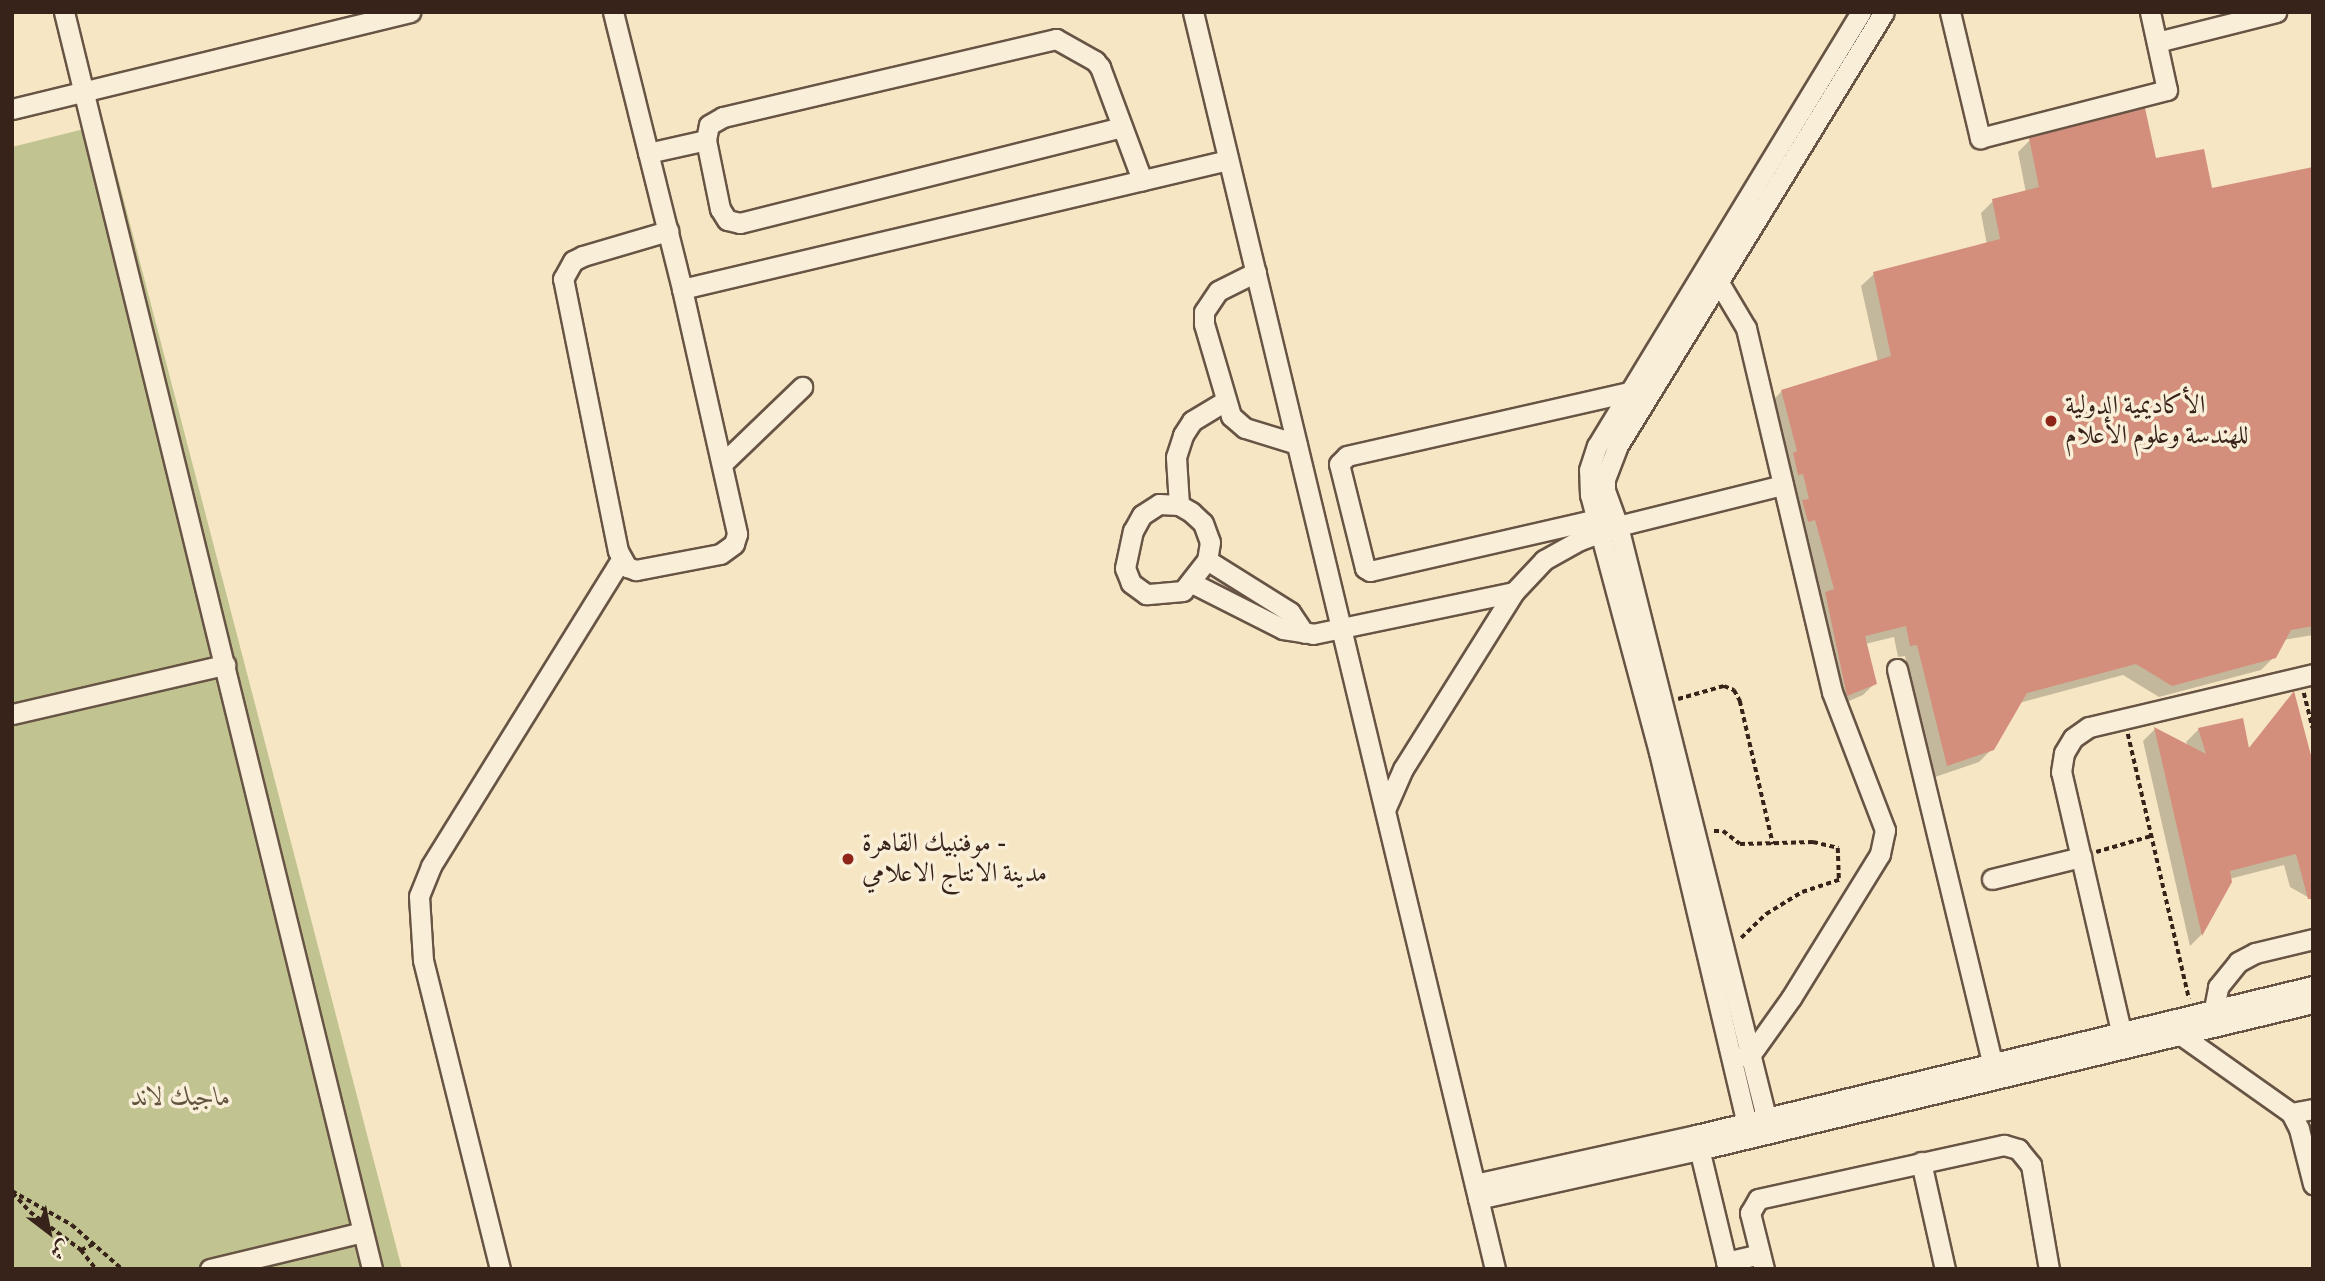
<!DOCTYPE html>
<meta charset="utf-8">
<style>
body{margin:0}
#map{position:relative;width:2325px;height:1281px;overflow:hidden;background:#f6e6c3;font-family:"IM FELL Double Pica",Amiri,serif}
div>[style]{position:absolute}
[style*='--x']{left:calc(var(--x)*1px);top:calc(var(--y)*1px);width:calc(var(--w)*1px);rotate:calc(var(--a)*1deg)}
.green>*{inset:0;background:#c1c390}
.shadow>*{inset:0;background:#0003}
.building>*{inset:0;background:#d48f7c}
.path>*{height:3.5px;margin-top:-1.75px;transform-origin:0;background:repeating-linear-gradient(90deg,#38231b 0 5px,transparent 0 8.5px)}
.roads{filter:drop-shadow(2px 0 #685445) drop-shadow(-2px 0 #685445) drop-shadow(0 2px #685445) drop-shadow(0 -2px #685445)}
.minor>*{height:19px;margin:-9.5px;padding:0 9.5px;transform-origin:9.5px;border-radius:9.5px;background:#f9efd8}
.dots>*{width:19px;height:19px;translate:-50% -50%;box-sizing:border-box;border:4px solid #f9efd8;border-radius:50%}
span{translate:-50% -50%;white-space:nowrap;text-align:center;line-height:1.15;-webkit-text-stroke:7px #f9efd8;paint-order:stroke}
.poi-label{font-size:26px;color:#38231b}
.left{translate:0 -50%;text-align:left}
.park-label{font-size:26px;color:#61533e;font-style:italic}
.frame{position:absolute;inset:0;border:14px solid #38231b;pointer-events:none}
.north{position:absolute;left:14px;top:1197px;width:70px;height:70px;-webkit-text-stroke:5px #f9efd8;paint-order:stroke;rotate:148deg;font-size:19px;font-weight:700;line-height:28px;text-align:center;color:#38231b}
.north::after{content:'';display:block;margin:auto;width:24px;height:32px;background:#38231b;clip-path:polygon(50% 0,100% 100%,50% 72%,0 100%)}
</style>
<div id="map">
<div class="green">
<i style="clip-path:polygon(104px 124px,402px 1269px,12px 1269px,12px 147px)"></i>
</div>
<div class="shadow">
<i style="clip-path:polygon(2030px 140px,2155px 160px,2211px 191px,2313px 169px,2313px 635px,2283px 640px,2274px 657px,2261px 670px,2159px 697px,2123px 675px,2019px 703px,1992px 749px,1979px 762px,1935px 777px,1905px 656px,1898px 657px,1894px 637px,1865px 644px,1875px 683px,1863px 695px,1835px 707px,1813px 606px,1821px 598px,1769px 404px,1782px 391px,1878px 362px,1861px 286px,1874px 274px,1987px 245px,1981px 213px,1993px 201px,2026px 193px,2018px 152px)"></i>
<i style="clip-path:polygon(2293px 695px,2313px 770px,2313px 900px,2290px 887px,2284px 865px,2229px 879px,2201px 935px,2190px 946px,2143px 741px,2155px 729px,2188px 746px,2186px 742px,2199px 729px,2248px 749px)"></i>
</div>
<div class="building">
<i style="clip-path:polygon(2145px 108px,2156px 158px,2204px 149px,2212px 188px,2313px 167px,2313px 626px,2291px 630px,2276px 658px,2172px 686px,2136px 664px,2027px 693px,1994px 750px,1947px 766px,1917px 645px,1910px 646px,1906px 626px,1865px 636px,1877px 684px,1847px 696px,1825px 592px,1834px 589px,1815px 520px,1808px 522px,1802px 500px,1809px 499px,1803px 474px,1798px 475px,1793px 453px,1797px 451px,1781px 390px,1891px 356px,1873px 272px,2000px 239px,1992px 199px,2039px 187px,2029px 138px)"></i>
<i style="clip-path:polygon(2294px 691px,2313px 763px,2313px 899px,2308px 899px,2296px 854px,2230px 871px,2232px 882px,2202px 936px,2154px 727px,2206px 754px,2198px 728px,2243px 718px,2249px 748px)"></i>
</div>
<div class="path">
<i style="--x:2304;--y:693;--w:36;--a:76"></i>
<i style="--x:1678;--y:699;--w:48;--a:-15.8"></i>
<i style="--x:1724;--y:686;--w:11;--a:22"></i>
<i style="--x:1734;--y:690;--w:13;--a:61"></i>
<i style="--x:1740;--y:701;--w:147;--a:77"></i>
<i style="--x:2128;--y:734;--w:272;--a:77"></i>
<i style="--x:1714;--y:831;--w:9;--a:0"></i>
<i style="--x:1723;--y:831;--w:21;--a:37"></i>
<i style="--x:1740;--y:844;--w:73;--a:-1.6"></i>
<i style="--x:1813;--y:842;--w:26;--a:13"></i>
<i style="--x:1838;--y:848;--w:31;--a:88"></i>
<i style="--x:2096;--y:852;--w:57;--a:-16.2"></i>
<i style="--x:1741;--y:938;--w:35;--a:-44"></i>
<i style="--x:1766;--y:914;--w:42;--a:-31.4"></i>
<i style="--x:1802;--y:892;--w:41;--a:-18.4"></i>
<i style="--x:12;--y:1191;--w:69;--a:29.5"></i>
<i style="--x:72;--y:1225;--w:67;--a:41.3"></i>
<i style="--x:13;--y:1193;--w:25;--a:48"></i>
<i style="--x:30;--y:1212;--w:64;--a:36.7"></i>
<i style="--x:81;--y:1250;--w:24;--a:52"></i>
<i style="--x:81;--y:1250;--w:14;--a:-25"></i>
</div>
<div class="roads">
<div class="minor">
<i style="--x:64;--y:12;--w:1294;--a:76.23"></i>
<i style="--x:613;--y:12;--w:285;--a:76"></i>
<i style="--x:682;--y:289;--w:251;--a:77.3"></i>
<i style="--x:737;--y:534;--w:10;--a:107"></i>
<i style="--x:734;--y:544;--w:17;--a:144"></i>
<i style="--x:720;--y:554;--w:86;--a:169.2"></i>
<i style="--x:636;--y:570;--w:9;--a:-162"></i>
<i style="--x:627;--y:567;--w:18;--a:-119"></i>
<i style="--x:618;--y:551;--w:278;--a:-101.4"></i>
<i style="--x:563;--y:279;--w:21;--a:-61"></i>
<i style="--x:573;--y:261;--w:11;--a:-27"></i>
<i style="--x:583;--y:256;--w:89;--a:-16.4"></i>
<i style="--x:1193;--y:12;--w:1293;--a:76.49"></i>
<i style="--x:1950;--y:12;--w:130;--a:76.6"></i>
<i style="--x:1980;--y:138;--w:193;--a:-14.4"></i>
<i style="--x:2167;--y:90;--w:80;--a:-102.3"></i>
<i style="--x:2157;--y:42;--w:123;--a:-14.1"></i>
<i style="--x:12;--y:109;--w:410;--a:-13.7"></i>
<i style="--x:1122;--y:127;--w:394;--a:165.9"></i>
<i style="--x:740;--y:223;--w:13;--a:-167"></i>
<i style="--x:727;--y:220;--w:13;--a:-122"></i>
<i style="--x:720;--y:209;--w:70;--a:-101.5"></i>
<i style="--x:706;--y:140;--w:15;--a:-79"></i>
<i style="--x:709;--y:125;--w:16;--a:-30"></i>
<i style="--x:723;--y:117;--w:342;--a:-13.2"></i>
<i style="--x:1056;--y:39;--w:45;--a:29.4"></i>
<i style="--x:1095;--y:61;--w:8;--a:50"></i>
<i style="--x:1100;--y:67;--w:121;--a:69.6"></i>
<i style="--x:648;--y:153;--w:59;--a:-12.6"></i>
<i style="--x:1256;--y:272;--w:42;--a:153.4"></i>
<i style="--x:1218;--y:291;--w:25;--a:124"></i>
<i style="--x:1204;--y:312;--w:12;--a:90"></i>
<i style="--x:1204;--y:324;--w:96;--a:73.6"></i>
<i style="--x:1231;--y:416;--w:18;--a:41"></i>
<i style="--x:1245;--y:428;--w:54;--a:17.1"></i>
<i style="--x:1708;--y:278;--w:10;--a:17"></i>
<i style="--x:1718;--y:281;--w:55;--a:59.2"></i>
<i style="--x:1746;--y:328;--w:374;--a:76.7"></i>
<i style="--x:1832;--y:692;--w:148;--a:69"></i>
<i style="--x:1885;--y:830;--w:25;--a:102"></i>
<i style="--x:1880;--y:854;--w:169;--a:121.7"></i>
<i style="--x:1791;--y:998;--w:69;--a:125.5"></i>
<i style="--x:1751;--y:1054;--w:7;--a:164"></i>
<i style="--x:682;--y:289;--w:561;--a:-13.29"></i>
<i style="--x:723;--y:463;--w:110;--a:-43.9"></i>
<i style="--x:1159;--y:504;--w:20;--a:3"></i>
<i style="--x:1179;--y:505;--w:14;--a:30"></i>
<i style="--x:1191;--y:512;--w:16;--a:43"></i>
<i style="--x:1203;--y:523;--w:20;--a:70"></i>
<i style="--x:1210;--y:542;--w:18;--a:99"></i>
<i style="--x:1207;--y:560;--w:39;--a:128"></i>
<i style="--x:1183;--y:591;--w:37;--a:175"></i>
<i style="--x:1146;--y:594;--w:19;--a:-144"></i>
<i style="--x:1131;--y:583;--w:16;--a:-112"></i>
<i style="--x:1125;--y:568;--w:38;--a:-78"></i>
<i style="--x:1133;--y:531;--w:18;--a:-61"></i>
<i style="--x:1142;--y:515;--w:20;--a:-33"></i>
<i style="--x:1179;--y:505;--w:48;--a:-93.6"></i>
<i style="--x:1176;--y:457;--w:23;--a:-72"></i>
<i style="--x:1183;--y:435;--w:17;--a:-57"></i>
<i style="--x:1192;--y:421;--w:37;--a:-31"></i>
<i style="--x:1597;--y:519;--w:233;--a:167.1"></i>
<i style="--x:1370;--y:571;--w:6;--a:-149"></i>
<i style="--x:1365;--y:568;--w:107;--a:-104"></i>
<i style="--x:1339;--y:464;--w:11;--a:-45"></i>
<i style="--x:1347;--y:456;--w:292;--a:-12.8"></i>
<i style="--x:1207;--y:560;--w:98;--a:32.1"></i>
<i style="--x:1290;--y:612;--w:25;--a:56"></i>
<i style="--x:1192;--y:583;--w:102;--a:26.8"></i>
<i style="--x:1283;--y:629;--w:30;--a:9"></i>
<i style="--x:1313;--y:634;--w:205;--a:-11.8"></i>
<i style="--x:1897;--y:669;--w:418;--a:76.4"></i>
<i style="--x:12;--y:714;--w:219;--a:-13"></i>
<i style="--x:1385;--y:810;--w:45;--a:-66.3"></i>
<i style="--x:1403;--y:769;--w:209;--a:-57.9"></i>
<i style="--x:1514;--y:592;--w:44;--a:-46.8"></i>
<i style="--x:1544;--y:560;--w:41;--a:-29.1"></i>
<i style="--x:1580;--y:540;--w:40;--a:-20.2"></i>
<i style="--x:1618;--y:526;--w:170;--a:-14"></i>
<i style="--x:1992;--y:879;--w:92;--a:-13.9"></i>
<i style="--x:2212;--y:1019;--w:33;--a:-79"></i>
<i style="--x:2218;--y:987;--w:32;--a:-51"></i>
<i style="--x:2238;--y:962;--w:19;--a:-28"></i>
<i style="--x:2255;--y:953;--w:60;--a:-13.6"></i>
<i style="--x:2181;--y:1035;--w:135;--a:35.3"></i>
<i style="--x:2291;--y:1113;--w:18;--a:63"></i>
<i style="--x:2299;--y:1129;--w:57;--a:75.7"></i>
<i style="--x:2124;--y:1044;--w:279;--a:-103"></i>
<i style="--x:2061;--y:772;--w:19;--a:-81"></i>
<i style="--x:2064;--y:753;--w:17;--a:-59"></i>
<i style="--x:2073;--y:738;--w:19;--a:-35"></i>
<i style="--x:2089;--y:727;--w:230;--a:-13.3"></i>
<i style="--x:2291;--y:1113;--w:22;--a:-10"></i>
<i style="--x:1770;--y:1133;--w:626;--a:-104.06"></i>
<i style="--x:1618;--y:526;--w:37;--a:-110"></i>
<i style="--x:1605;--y:491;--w:12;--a:-90"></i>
<i style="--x:1605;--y:479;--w:34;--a:-69"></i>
<i style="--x:1617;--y:447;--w:510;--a:-58.46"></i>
<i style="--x:1750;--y:1137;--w:396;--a:-103.3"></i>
<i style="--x:1659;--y:752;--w:266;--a:-105"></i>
<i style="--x:1590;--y:495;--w:25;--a:-92"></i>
<i style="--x:1589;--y:470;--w:25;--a:-72"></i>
<i style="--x:1597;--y:446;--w:508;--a:-58.69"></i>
<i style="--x:1697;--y:1140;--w:133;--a:76.5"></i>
<i style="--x:1921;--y:1162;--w:110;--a:77.4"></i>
<i style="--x:1475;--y:1184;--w:226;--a:-12.5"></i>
<i style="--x:1696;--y:1135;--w:635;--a:-13.58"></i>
<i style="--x:1478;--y:1199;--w:226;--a:-12.5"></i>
<i style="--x:1699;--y:1150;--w:631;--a:-13.46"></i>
<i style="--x:1726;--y:1262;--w:35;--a:-13"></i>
<i style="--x:210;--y:1269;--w:157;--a:-13.6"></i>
<i style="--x:500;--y:1269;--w:318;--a:-104"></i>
<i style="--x:423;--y:960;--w:64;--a:-93.6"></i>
<i style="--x:419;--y:896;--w:32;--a:-68"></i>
<i style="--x:431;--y:866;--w:360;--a:-58.2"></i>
<i style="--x:1764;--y:1269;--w:58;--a:-104"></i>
<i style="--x:1750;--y:1213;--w:16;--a:-60"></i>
<i style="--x:1758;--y:1199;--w:252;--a:-12.4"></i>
<i style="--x:2004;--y:1145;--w:15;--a:16"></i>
<i style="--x:2018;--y:1149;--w:21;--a:51"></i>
<i style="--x:2031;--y:1165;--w:106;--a:80.2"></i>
</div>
</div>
<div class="dots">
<i style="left:2051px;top:421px;background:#8f2418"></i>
<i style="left:848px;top:859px;background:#8f2418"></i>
</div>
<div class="poi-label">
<span class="left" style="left:2065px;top:421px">الأكاديمية الدولية<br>للهندسة وعلوم الأعلام</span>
<span class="left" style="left:862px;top:859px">موفنبيك القاهرة -<br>مدينة الانتاج الاعلامي</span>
</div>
<div class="park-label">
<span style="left:181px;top:1098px">ماجيك لاند</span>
</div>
<div class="frame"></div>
<div class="north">ش</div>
</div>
